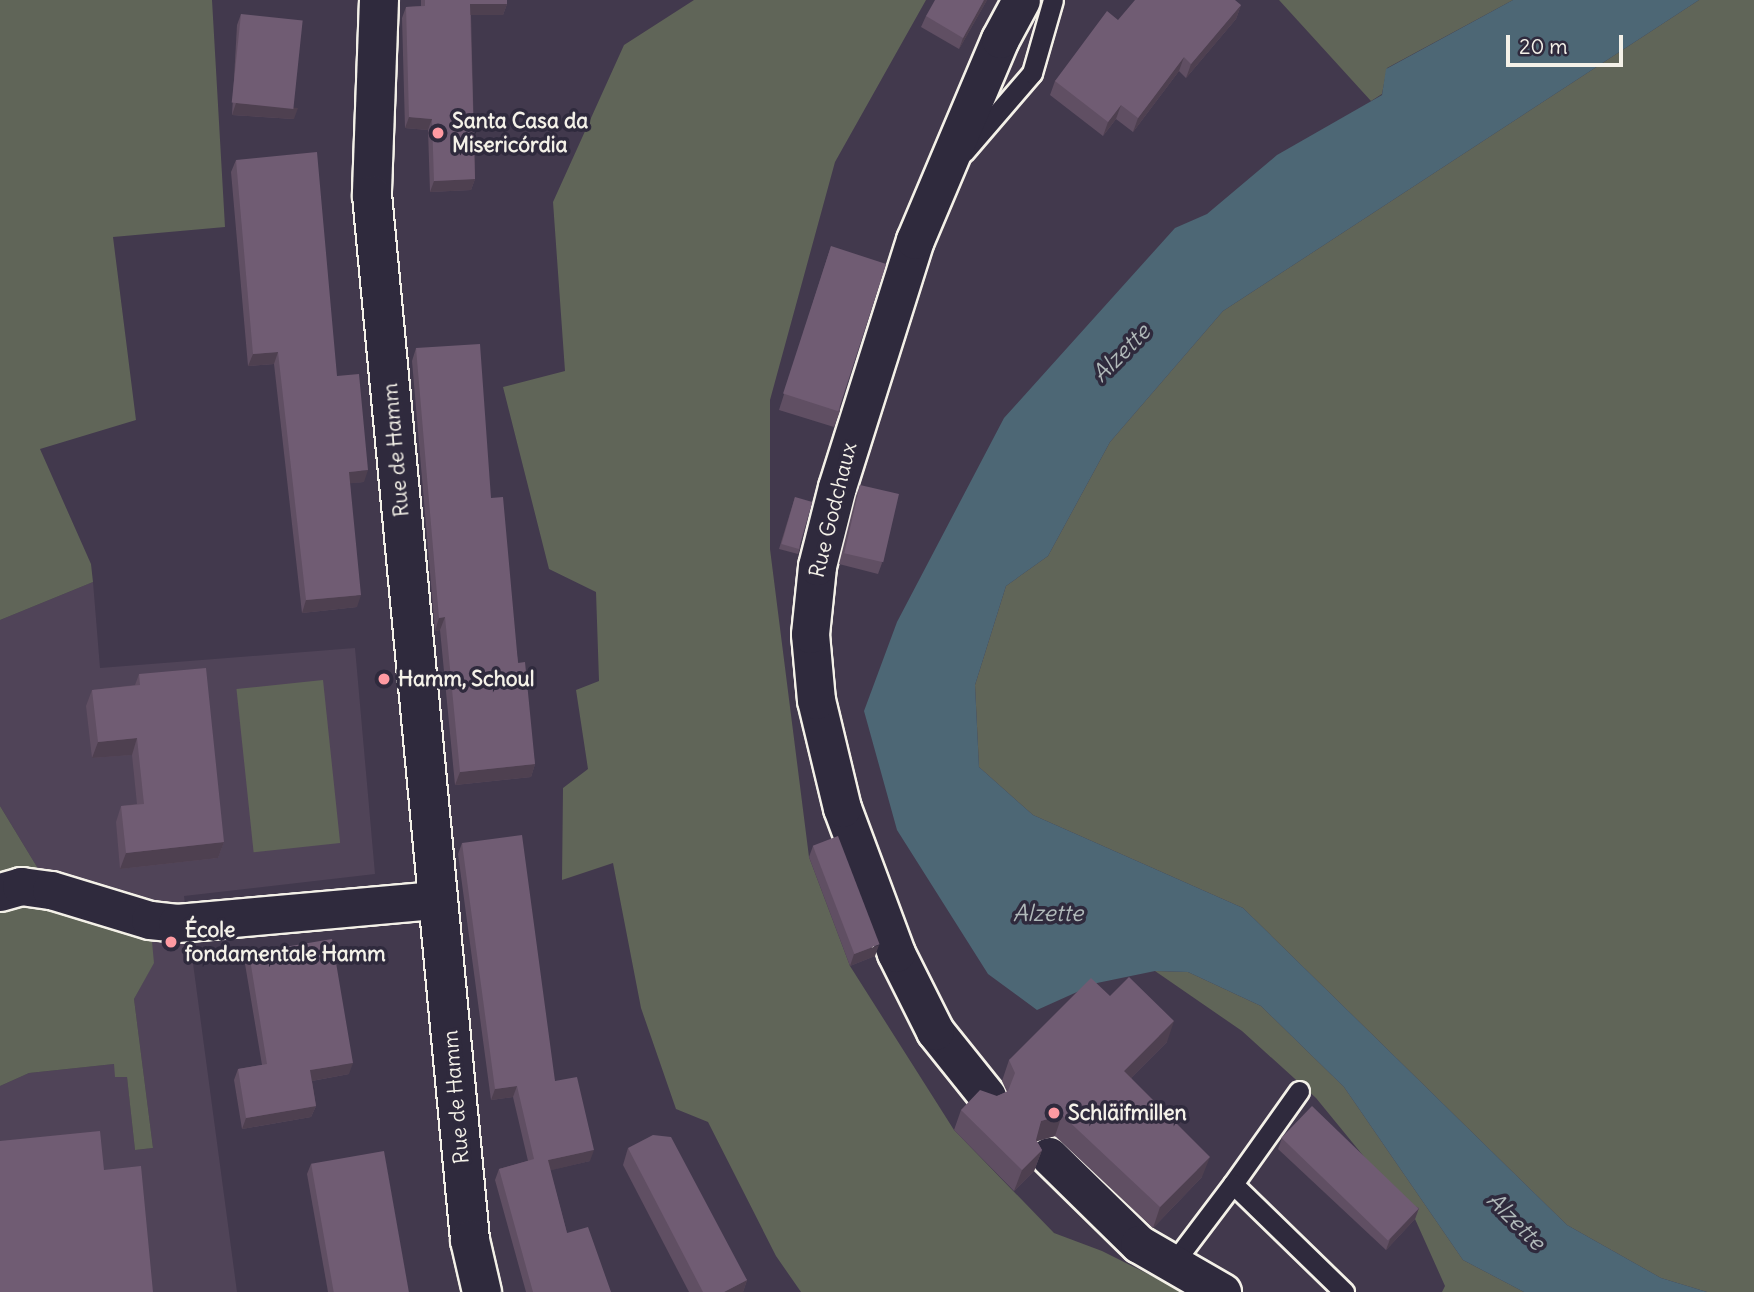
<!DOCTYPE html>
<meta charset="utf-8">
<style>
body{margin:0}
#map{position:relative;width:1754px;height:1292px;overflow:hidden;background:#42394d;font-family:Delius,sans-serif}
div>[style]{position:absolute}
[style*='--x']{left:calc(var(--x)*1px);top:calc(var(--y)*1px);width:calc(var(--w)*1px);rotate:calc(var(--a)*1deg)}
.built>*{inset:0;background:#504458}
.green>*{inset:0;background:#606558;transform-origin:0 0}
.water>*{inset:0;background:#4d6775}
.roads{filter:drop-shadow(2px 0 #f4f1e8) drop-shadow(-2px 0 #f4f1e8) drop-shadow(0 2px #f4f1e8) drop-shadow(0 -2px #f4f1e8)}
.lane>*{height:19px;margin:-9.5px;padding:0 9.5px;transform-origin:9.5px;border-radius:9.5px;background:#2f2a3d}
.street>*{height:37px;margin:-18.5px;padding:0 18.5px;transform-origin:18.5px;border-radius:18.5px;background:#2f2a3d}
.secondary>*{height:38px;margin:-19px;padding:0 19px;transform-origin:19px;border-radius:19px;background:#2f2a3d}
.wall>*{inset:0;background:#604f63}
.shaded-wall>*{inset:0;background:#4e4050}
.building>*{inset:0;background:#705c73;transform-origin:0 0}
.dots>*{width:19px;height:19px;translate:-50% -50%;box-sizing:border-box;border:4px solid #2f2a3d;border-radius:50%}
span{translate:-50% -50%;white-space:nowrap;text-align:center;line-height:1.15;-webkit-text-stroke:7px #2f2a3d;paint-order:stroke}
.poi-label{font-size:21px;color:#f4f1e8;font-weight:700}
.left{translate:0 -50%;text-align:left}
.street-label{font-size:21px;color:#f4f1e8}
.water-label{font-size:23px;color:#b1baba;font-style:italic}
.scale{position:absolute;left:1506px;top:35px;width:117px;height:32px;box-sizing:border-box;border:4px solid #f4f1e8;border-top:0;padding-left:9px;font-size:21px;line-height:24px;white-space:nowrap;color:#f4f1e8;-webkit-text-stroke:5px #2f2a3d;paint-order:stroke}
</style>
<div id="map">
<div class="built">
<i style="clip-path:polygon(93px 582px,100px 668px,355px 648px,375px 874px,184px 896px,237px 1292px,0 1292px,0 1086px,29px 1073px,114px 1064px,127px 1076px,135px 1150px,153px 1148px,134px 999px,154px 962px,51px 890px,0 806px,0 620px)"></i>
</div>
<div class="green">
<i style="clip-path:polygon(0 0,212px 0,225px 227px,113px 237px,136px 420px,40px 449px,91px 564px,93px 582px,0 620px)"></i>
<i style="clip-path:polygon(694px 0,926px 0,835px 162px,770px 400px,770px 549px,809px 857px,850px 966px,954px 1130px,1054px 1233px,1102px 1251px,1184px 1292px,801px 1292px,776px 1256px,708px 1122px,676px 1109px,641px 1008px,613px 863px,562px 880px,563px 788px,588px 769px,576px 690px,599px 681px,596px 592px,549px 569px,503px 387px,565px 371px,553px 202px,624px 45px)"></i>
<i style="clip-path:polygon(1279px 0,1513px 0,1387px 68px,1382px 94px,1371px 101px)"></i>
<i style="clip-path:polygon(1699px 0,1754px 0,1754px 1292px,1707px 1292px,1661px 1278px,1567px 1225px,1243px 908px,1033px 815px,979px 767px,975px 685px,1006px 586px,1048px 556px,1110px 442px,1223px 311px)"></i>
<i style="left:323px;top:680px;width:164px;height:87px;rotate:84deg"></i>
<i style="clip-path:polygon(0 806px,51px 890px,150px 920px,154px 963px,134px 999px,153px 1148px,135px 1150px,127px 1077px,115px 1077px,114px 1064px,29px 1073px,0 1086px)"></i>
<i style="clip-path:polygon(1155px 971px,1188px 972px,1261px 1006px,1344px 1087px,1463px 1260px,1524px 1292px,1442px 1292px,1445px 1286px,1415px 1219px,1316px 1098px,1242px 1031px)"></i>
</div>
<div class="water">
<i style="clip-path:polygon(1513px 0,1699px 0,1223px 311px,1110px 442px,1048px 556px,1006px 586px,975px 685px,979px 767px,1033px 815px,1243px 908px,1567px 1225px,1661px 1278px,1707px 1292px,1524px 1292px,1463px 1260px,1344px 1087px,1261px 1006px,1188px 972px,1155px 971px,1097px 983px,1037px 1010px,988px 974px,897px 830px,864px 711px,897px 622px,1004px 418px,1175px 228px,1207px 214px,1277px 155px,1382px 95px,1386px 69px)"></i>
</div>
<div class="roads">
<div class="lane">
<i style="--x:964;--y:152;--w:104;--a:-49.3"></i>
<i style="--x:1032;--y:73;--w:76;--a:-74"></i>
<i style="--x:1299;--y:1091;--w:114;--a:125.4"></i>
<i style="--x:1233;--y:1184;--w:155;--a:44.2"></i>
<i style="--x:1171;--y:1266;--w:103;--a:-52.9"></i>
</div>
<div class="street">
<i style="--x:0;--y:892;--w:22;--a:-16"></i>
<i style="--x:21;--y:886;--w:30;--a:8"></i>
<i style="--x:51;--y:890;--w:103;--a:16.9"></i>
<i style="--x:150;--y:920;--w:27;--a:6"></i>
<i style="--x:177;--y:923;--w:260;--a:-5.1"></i>
<i style="--x:987;--y:1096;--w:83;--a:-128.7"></i>
<i style="--x:935;--y:1031;--w:87;--a:-116.6"></i>
<i style="--x:896;--y:953;--w:155;--a:-110.4"></i>
<i style="--x:842;--y:808;--w:111;--a:-103.5"></i>
<i style="--x:816;--y:700;--w:66;--a:-95.2"></i>
<i style="--x:810;--y:634;--w:68;--a:-84.1"></i>
<i style="--x:817;--y:566;--w:81;--a:-75.8"></i>
<i style="--x:837;--y:487;--w:259;--a:-72.5"></i>
<i style="--x:915;--y:240;--w:218;--a:-67.1"></i>
<i style="--x:1000;--y:39;--w:44;--a:-61.7"></i>
<i style="--x:1049;--y:1156;--w:126;--a:44.4"></i>
<i style="--x:1139;--y:1244;--w:96;--a:30"></i>
</div>
<div class="secondary">
<i style="--x:379;--y:0;--w:195;--a:92.1"></i>
<i style="--x:372;--y:195;--w:1050;--a:84.64"></i>
<i style="--x:470;--y:1240;--w:53;--a:77"></i>
</div>
</div>
<div class="wall">
<i style="clip-path:polygon(421px 0,507px 0,507px 4px,503px 15px,471px 15px,475px 179px,471px 190px,430px 192px,428px 130px,405px 128px,402px 18px,406px 7px,421px 6px)"></i>
<i style="clip-path:polygon(987px 0,959px 49px,921px 27px,926px 16px)"></i>
<i style="clip-path:polygon(1241px 5px,1236px 19px,1186px 78px,1179px 71px,1133px 132px,1116px 119px,1103px 136px,1050px 95px,1055px 81px,1118px 20px)"></i>
<i style="clip-path:polygon(241px 14px,294px 119px,232px 115px,237px 25px)"></i>
<i style="clip-path:polygon(236px 160px,337px 376px,364px 482px,350px 483px,357px 607px,302px 613px,274px 364px,248px 366px,231px 172px)"></i>
<i style="clip-path:polygon(831px 246px,840px 411px,834px 427px,779px 410px)"></i>
<i style="clip-path:polygon(416px 348px,491px 498px,535px 764px,531px 777px,455px 785px,440px 630px,435px 631px,412px 361px)"></i>
<i style="clip-path:polygon(860px 485px,882px 563px,878px 574px,839px 564px,856px 496px)"></i>
<i style="clip-path:polygon(795px 497px,800px 548px,798px 554px,779px 549px)"></i>
<i style="clip-path:polygon(139px 674px,224px 842px,218px 858px,120px 869px,116px 822px,121px 806px,137px 804px,132px 755px,92px 758px,86px 706px,92px 690px,135px 685px)"></i>
<i style="clip-path:polygon(462px 843px,555px 1081px,590px 1161px,550px 1170px,567px 1233px,611px 1292px,526px 1292px,495px 1180px,499px 1169px,528px 1161px,513px 1097px,491px 1100px,458px 854px)"></i>
<i style="clip-path:polygon(813px 846px,875px 956px,850px 966px,809px 857px)"></i>
<i style="clip-path:polygon(249px 953px,349px 1074px,312px 1081px,316px 1106px,311px 1117px,242px 1129px,234px 1080px,238px 1069px,262px 1065px,245px 964px)"></i>
<i style="clip-path:polygon(1110px 996px,1167px 1042px,1131px 1078px,1202px 1177px,1153px 1228px,1055px 1136px,1037px 1141px,1042px 1150px,1034px 1171px,1014px 1191px,954px 1130px,961px 1110px,1007px 1092px,1002px 1081px,1009px 1060px)"></i>
<i style="clip-path:polygon(1282px 1138px,1419px 1208px,1415px 1219px,1386px 1250px,1278px 1149px)"></i>
<i style="clip-path:polygon(628px 1148px,747px 1280px,743px 1292px,689px 1292px,623px 1165px)"></i>
<i style="clip-path:polygon(311px 1164px,409px 1292px,328px 1292px,307px 1174px)"></i>
</div>
<div class="shaded-wall">
<i style="clip-path:polygon(984px 0,987px 0,959px 49px,963px 38px)"></i>
<i style="clip-path:polygon(470px 4px,507px 4px,503px 15px,466px 15px)"></i>
<i style="clip-path:polygon(1241px 5px,1236px 19px,1186px 78px,1191px 64px)"></i>
<i style="clip-path:polygon(1184px 57px,1179px 71px,1133px 132px,1138px 118px)"></i>
<i style="clip-path:polygon(236px 103px,298px 108px,294px 119px,232px 115px)"></i>
<i style="clip-path:polygon(1121px 105px,1116px 119px,1103px 136px,1108px 122px)"></i>
<i style="clip-path:polygon(409px 117px,432px 119px,428px 130px,405px 128px)"></i>
<i style="clip-path:polygon(475px 179px,471px 190px,430px 192px,434px 181px)"></i>
<i style="clip-path:polygon(278px 352px,274px 364px,248px 366px,253px 354px)"></i>
<i style="clip-path:polygon(368px 470px,364px 482px,344px 484px,349px 472px)"></i>
<i style="clip-path:polygon(361px 595px,357px 607px,302px 613px,306px 600px)"></i>
<i style="clip-path:polygon(445px 617px,440px 630px,435px 631px,439px 618px)"></i>
<i style="clip-path:polygon(137px 738px,132px 755px,92px 758px,98px 742px)"></i>
<i style="clip-path:polygon(535px 764px,531px 777px,455px 785px,460px 772px)"></i>
<i style="clip-path:polygon(224px 842px,218px 858px,120px 869px,126px 853px)"></i>
<i style="clip-path:polygon(879px 945px,875px 956px,850px 966px,854px 954px)"></i>
<i style="clip-path:polygon(1174px 1021px,1167px 1042px,1117px 1092px,1124px 1071px)"></i>
<i style="clip-path:polygon(353px 1063px,349px 1074px,306px 1082px,310px 1070px)"></i>
<i style="clip-path:polygon(517px 1086px,513px 1097px,491px 1100px,495px 1089px)"></i>
<i style="clip-path:polygon(316px 1106px,311px 1117px,242px 1129px,246px 1118px)"></i>
<i style="clip-path:polygon(1062px 1115px,1055px 1136px,1034px 1142px,1041px 1121px)"></i>
<i style="clip-path:polygon(594px 1150px,590px 1161px,544px 1172px,548px 1160px)"></i>
<i style="clip-path:polygon(1042px 1150px,1034px 1171px,1014px 1191px,1022px 1170px)"></i>
<i style="clip-path:polygon(1210px 1157px,1202px 1177px,1153px 1228px,1160px 1207px)"></i>
<i style="clip-path:polygon(1419px 1208px,1415px 1219px,1386px 1250px,1390px 1239px)"></i>
<i style="clip-path:polygon(747px 1280px,743px 1292px,724px 1292px)"></i>
</div>
<div class="building">
<i style="clip-path:polygon(425px 0,507px 0,507px 4px,470px 4px,475px 179px,434px 181px,432px 119px,409px 117px,406px 7px,425px 6px)"></i>
<i style="clip-path:polygon(935px 0,984px 0,963px 38px,926px 16px)"></i>
<i style="clip-path:polygon(1135px 0,1235px 0,1241px 5px,1191px 64px,1184px 57px,1138px 118px,1121px 105px,1108px 122px,1055px 81px,1107px 11px,1118px 20px)"></i>
<i style="left:241px;top:14px;width:62px;height:89px;rotate:6deg"></i>
<i style="clip-path:polygon(317px 152px,337px 376px,359px 374px,368px 470px,349px 472px,361px 595px,306px 600px,278px 352px,253px 354px,236px 160px)"></i>
<i style="left:831px;top:246px;width:58px;height:155px;rotate:18deg"></i>
<i style="clip-path:polygon(480px 344px,491px 498px,503px 497px,518px 663px,525px 662px,535px 764px,460px 772px,445px 617px,439px 618px,416px 348px)"></i>
<i style="left:860px;top:485px;width:40px;height:70px;rotate:13deg"></i>
<i style="left:795px;top:497px;width:18px;height:49px;rotate:16deg"></i>
<i style="clip-path:polygon(206px 668px,224px 842px,126px 853px,121px 806px,144px 804px,137px 738px,98px 742px,92px 690px,140px 685px,139px 674px)"></i>
<i style="clip-path:polygon(522px 835px,555px 1081px,577px 1077px,594px 1150px,548px 1160px,567px 1233px,588px 1227px,611px 1292px,533px 1292px,499px 1169px,534px 1159px,517px 1086px,495px 1089px,462px 843px)"></i>
<i style="left:838px;top:836px;width:116px;height:27px;rotate:69deg"></i>
<i style="clip-path:polygon(332px 939px,353px 1063px,310px 1070px,316px 1106px,246px 1118px,238px 1069px,267px 1064px,249px 953px)"></i>
<i style="clip-path:polygon(1129px 977px,1174px 1021px,1124px 1071px,1210px 1157px,1160px 1207px,1062px 1115px,1041px 1121px,1036px 1140px,1042px 1150px,1022px 1170px,961px 1110px,980px 1090px,997px 1096px,1008px 1091px,1015px 1073px,1009px 1060px,1091px 978px,1110px 996px)"></i>
<i style="left:1312px;top:1106px;width:148px;height:44px;rotate:44deg"></i>
<i style="clip-path:polygon(100px 1131px,104px 1170px,141px 1166px,153px 1292px,0 1292px,0 1141px)"></i>
<i style="clip-path:polygon(653px 1135px,671px 1137px,747px 1280px,724px 1292px,703px 1292px,628px 1148px)"></i>
<i style="left:384px;top:1151px;width:143px;height:74px;rotate:80deg"></i>
</div>
<div class="dots">
<i style="left:438px;top:133px;background:#ff9aa2"></i>
<i style="left:384px;top:679px;background:#ff9aa2"></i>
<i style="left:171px;top:942px;background:#ff9aa2"></i>
<i style="left:1054px;top:1113px;background:#ff9aa2"></i>
</div>
<div class="poi-label">
<span class="left" style="left:452px;top:133px">Santa Casa da<br>Misericórdia</span>
<span class="left" style="left:398px;top:679px">Hamm, Schoul</span>
<span class="left" style="left:185px;top:942px">École<br>fondamentale Hamm</span>
<span class="left" style="left:1068px;top:1113px">Schläifmillen</span>
</div>
<div class="street-label">
<span style="left:396px;top:450px;rotate:-95deg">Rue de Hamm</span>
<span style="left:833px;top:510px;rotate:-76deg">Rue Godchaux</span>
<span style="left:456px;top:1097px;rotate:-95deg">Rue de Hamm</span>
</div>
<div class="water-label">
<span style="left:1121px;top:353px;rotate:-45deg">Alzette</span>
<span style="left:1048px;top:913px">Alzette</span>
<span style="left:1516px;top:1221px;rotate:45deg">Alzette</span>
</div>
<div class="scale">20 m</div>
</div>
